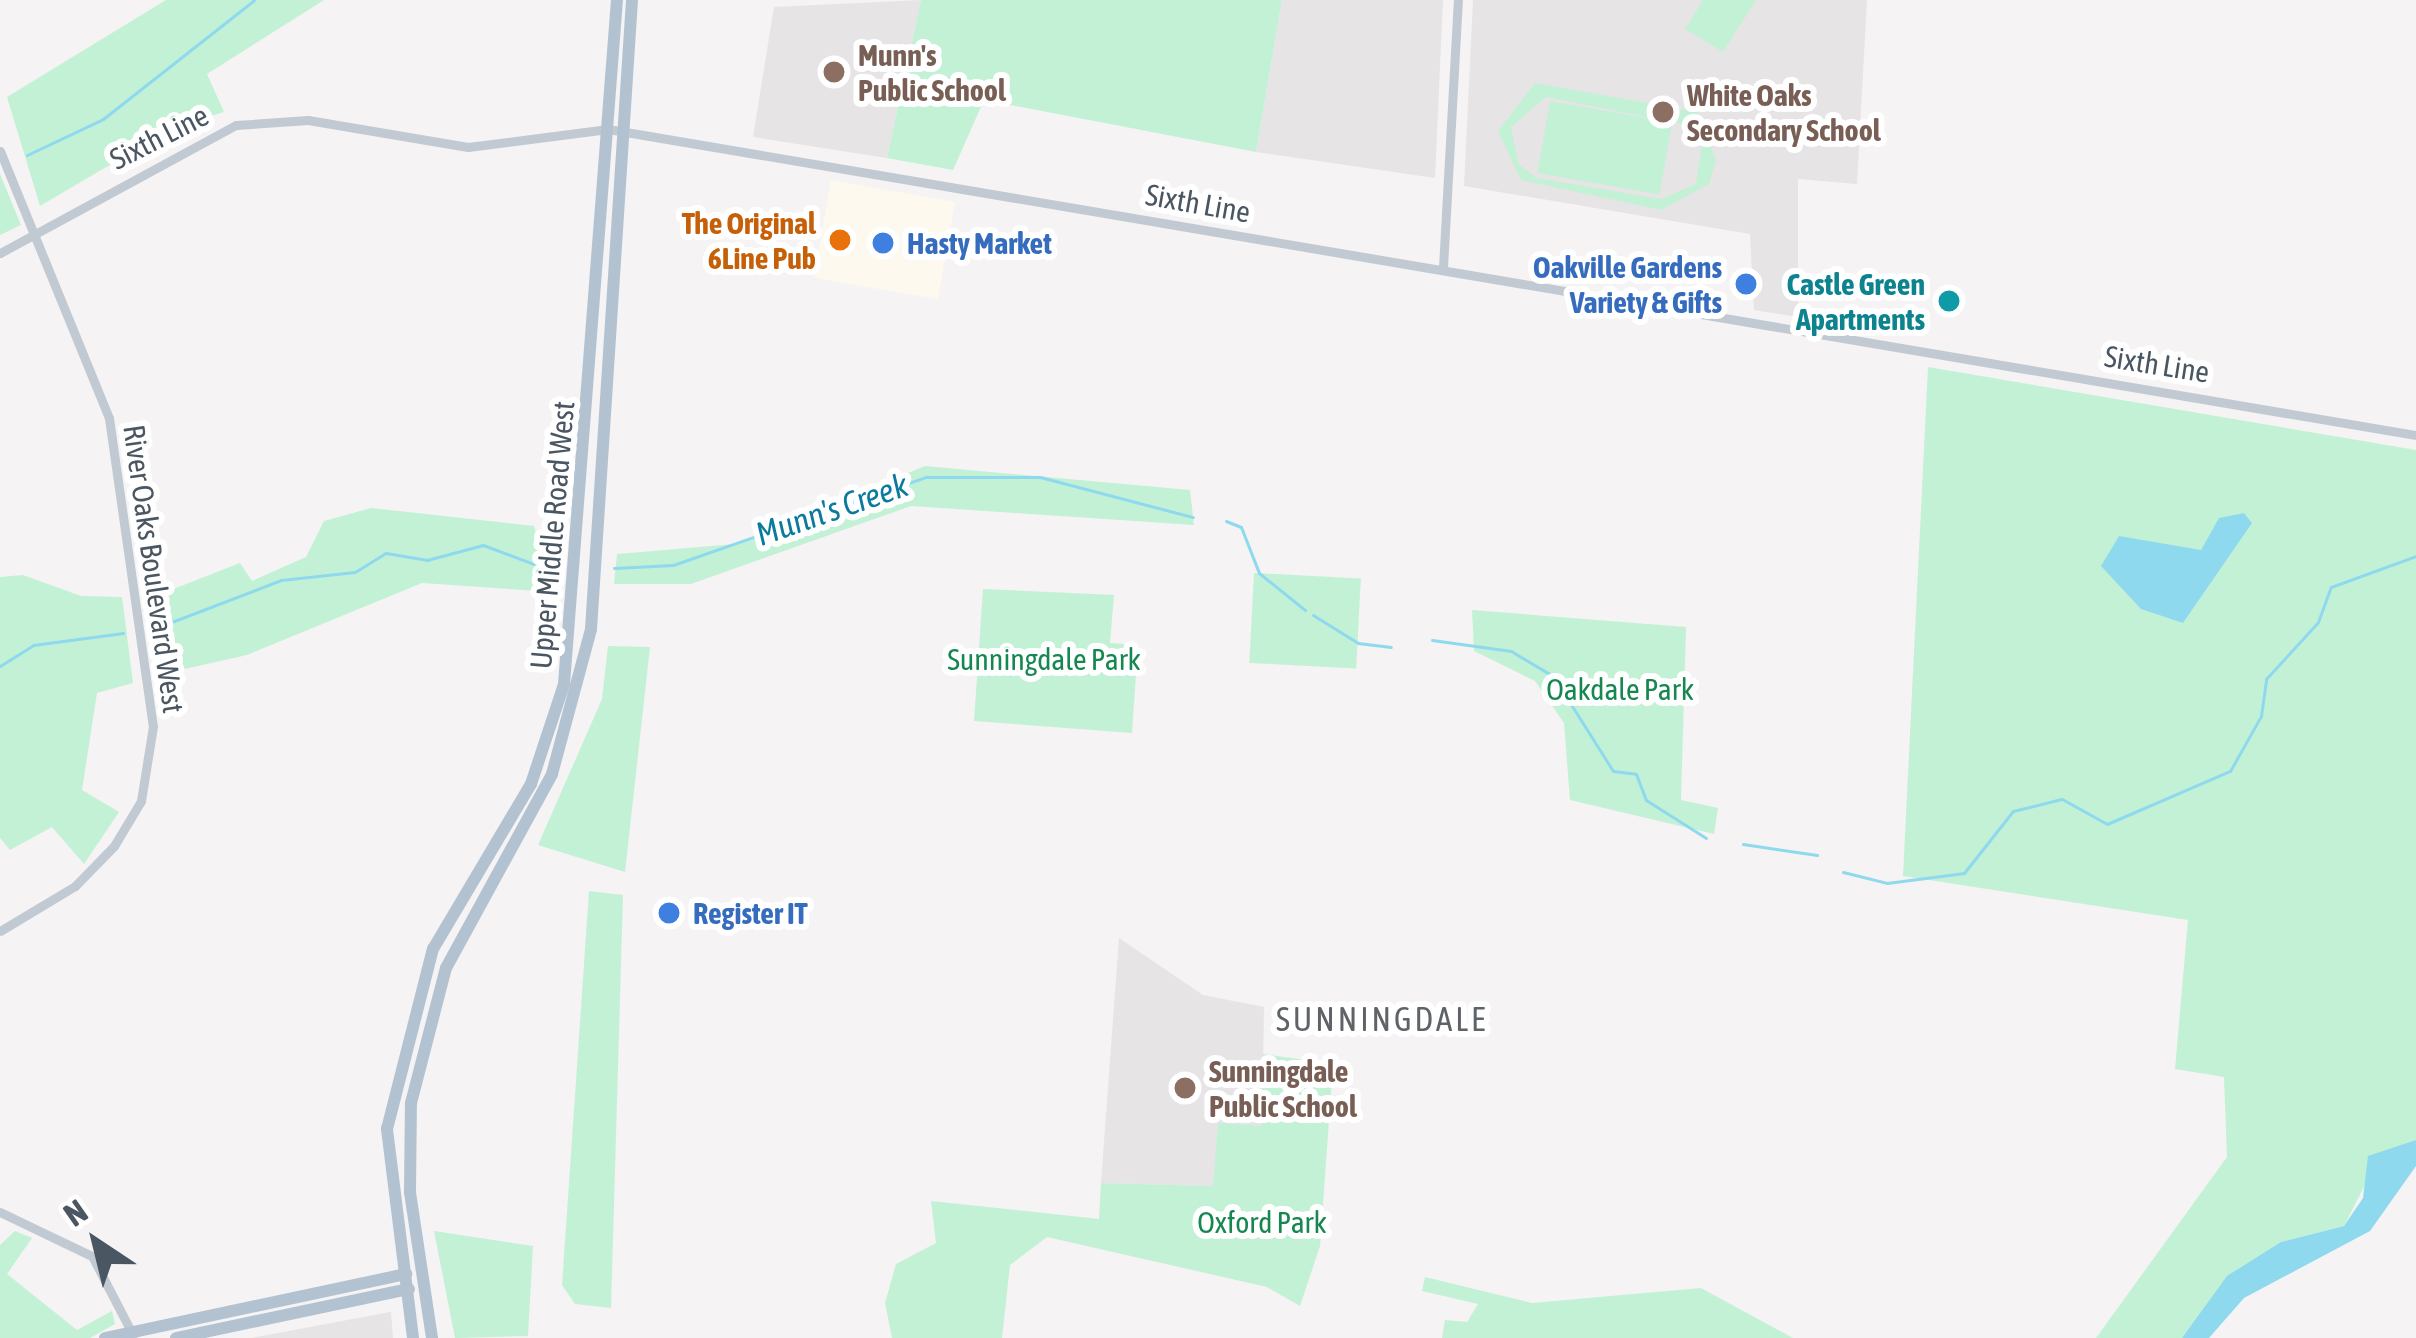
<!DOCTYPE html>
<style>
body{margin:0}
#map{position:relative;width:2416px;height:1338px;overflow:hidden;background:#f5f3f3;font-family:"Asap Condensed",sans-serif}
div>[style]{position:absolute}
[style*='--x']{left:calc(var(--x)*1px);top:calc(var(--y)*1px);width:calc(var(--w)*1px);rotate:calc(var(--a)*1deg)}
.commercial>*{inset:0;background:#fdf9ef;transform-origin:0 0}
.education>*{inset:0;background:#e6e4e5}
.green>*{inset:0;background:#c3f1d6;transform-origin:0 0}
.water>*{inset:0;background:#8fd9ef}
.stream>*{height:3px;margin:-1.5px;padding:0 1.5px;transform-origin:1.5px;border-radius:1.5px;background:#8fd9ef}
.minor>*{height:9px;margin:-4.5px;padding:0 4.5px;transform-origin:4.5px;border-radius:4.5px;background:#c1cad2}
.major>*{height:12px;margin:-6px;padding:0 6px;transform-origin:6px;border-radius:6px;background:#b3c2d1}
.dots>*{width:33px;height:33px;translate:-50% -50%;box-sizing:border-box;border:6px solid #fff;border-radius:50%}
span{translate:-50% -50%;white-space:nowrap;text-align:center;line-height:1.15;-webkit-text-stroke:12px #fff;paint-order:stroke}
.education-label{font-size:30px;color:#785e54;font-weight:700}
.left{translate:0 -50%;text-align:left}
.street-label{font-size:30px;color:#4a5661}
.food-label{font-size:30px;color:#c56008;font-weight:700}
.right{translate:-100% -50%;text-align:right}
.shop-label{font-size:30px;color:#366cbe;font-weight:700}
.culture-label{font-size:30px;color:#0d838f;font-weight:700}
.park-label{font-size:30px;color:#168751}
.water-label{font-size:33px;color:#0b7a9c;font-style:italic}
.neighbourhood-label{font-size:33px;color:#5f6368;letter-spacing:3px}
.north{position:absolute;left:36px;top:1182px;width:120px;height:120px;-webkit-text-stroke:9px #fff;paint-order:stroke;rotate:325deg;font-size:33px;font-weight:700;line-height:48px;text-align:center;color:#4a5661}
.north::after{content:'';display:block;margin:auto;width:42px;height:54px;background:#4a5661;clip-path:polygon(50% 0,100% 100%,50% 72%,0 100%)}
</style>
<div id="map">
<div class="commercial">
<i style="left:831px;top:180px;width:126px;height:99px;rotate:10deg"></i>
</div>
<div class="education">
<i style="clip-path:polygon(921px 0,887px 158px,753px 137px,774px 7px)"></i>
<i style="clip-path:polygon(1282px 0,1443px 0,1435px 178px,1256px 152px)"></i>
<i style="clip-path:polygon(1473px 0,1867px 0,1857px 184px,1798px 179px,1798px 317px,1754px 310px,1750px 234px,1464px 186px)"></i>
<i style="clip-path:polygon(1119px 938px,1203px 995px,1264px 1007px,1262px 1126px,1213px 1186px,1101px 1183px)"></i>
<i style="clip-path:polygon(391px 1312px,393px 1338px,251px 1338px,390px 1312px)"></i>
</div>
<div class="green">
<i style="clip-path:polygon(166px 0,324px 0,207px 74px,224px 112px,176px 126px,40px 206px,7px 97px)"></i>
<i style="clip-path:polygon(921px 0,1282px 0,1256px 152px,984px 100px,953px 170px,887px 158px)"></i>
<i style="clip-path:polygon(1703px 0,1756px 0,1723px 52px,1685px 29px)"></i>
<i style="clip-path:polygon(evenodd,1535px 83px,1698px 112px,1716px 160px,1709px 184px,1661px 210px,1521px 180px,1498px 131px,1535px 83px,1546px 97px,1692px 126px,1702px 145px,1696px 184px,1661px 199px,1537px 178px,1519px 165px,1511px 127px,1546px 97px)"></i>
<i style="left:1550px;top:101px;width:124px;height:73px;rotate:10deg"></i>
<i style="clip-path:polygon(0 174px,21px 225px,0 235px)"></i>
<i style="clip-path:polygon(1928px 367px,2416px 450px,2416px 1140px,2372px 1171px,2344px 1226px,2281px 1242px,2182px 1338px,2096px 1338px,2227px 1157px,2224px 1077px,2175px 1069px,2188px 920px,1903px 876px)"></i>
<i style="clip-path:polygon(925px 466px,1190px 490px,1194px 525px,911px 506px,691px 584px,614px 584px,617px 554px,735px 544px)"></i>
<i style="clip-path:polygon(371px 508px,534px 526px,553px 592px,422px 583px,247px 655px,167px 673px,158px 595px,240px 563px,252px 581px,306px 557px,324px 521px)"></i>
<i style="left:1254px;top:573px;width:107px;height:90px;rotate:3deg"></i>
<i style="clip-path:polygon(23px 575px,81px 596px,122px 597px,133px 683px,97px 693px,82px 790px,119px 812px,84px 864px,52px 827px,10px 850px,0 838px,0 577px)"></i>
<i style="clip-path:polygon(983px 589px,1114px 595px,1110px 643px,1138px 645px,1132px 733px,974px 721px)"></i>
<i style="clip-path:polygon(1472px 610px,1686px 627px,1681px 800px,1718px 808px,1714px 834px,1570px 800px,1564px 723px,1535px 681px,1474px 651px)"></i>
<i style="clip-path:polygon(608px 646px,650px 647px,625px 872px,538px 845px,602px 699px)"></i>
<i style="clip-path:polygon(589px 891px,623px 895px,611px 1308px,575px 1304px,562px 1285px)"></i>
<i style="clip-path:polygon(1263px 1054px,1333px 1064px,1320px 1246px,1300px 1306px,1267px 1287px,1047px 1237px,1010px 1265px,1002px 1338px,892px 1338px,885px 1303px,896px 1264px,936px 1243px,931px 1201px,1099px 1219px,1101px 1183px,1213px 1186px,1218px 1123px,1262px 1126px)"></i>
<i style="clip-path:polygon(15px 1231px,32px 1238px,7px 1274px,77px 1330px,112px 1311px,115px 1324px,90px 1338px,0 1338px,0 1245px)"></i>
<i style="clip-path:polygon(434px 1231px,533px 1246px,528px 1336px,455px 1338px)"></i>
<i style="clip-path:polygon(1425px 1277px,1532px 1303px,1701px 1288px,1793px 1338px,1442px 1338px,1445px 1320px,1467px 1322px,1478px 1304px,1422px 1291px)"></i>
</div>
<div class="water">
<i style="clip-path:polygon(2244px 513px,2252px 523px,2183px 623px,2141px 609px,2101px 566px,2119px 536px,2201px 550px,2219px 518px)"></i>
<i style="clip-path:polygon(2416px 1140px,2416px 1166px,2370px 1231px,2244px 1298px,2209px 1338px,2182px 1338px,2227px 1276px,2281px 1242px,2344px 1226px,2363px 1198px,2368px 1156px)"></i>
</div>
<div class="stream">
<i style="--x:27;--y:155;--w:84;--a:-25.3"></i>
<i style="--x:103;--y:119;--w:192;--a:-38.2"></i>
<i style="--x:1226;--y:521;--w:16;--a:22"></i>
<i style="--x:1241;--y:527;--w:49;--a:68.6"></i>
<i style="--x:1259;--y:573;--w:59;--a:38.8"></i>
<i style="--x:614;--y:568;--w:59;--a:-2.9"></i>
<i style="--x:673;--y:565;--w:268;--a:-19.2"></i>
<i style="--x:926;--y:477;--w:114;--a:0"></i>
<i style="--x:1040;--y:477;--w:158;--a:14.7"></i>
<i style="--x:1313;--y:615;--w:53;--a:31.9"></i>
<i style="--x:1358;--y:643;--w:33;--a:7"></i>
<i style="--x:156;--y:628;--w:134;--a:-21"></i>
<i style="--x:281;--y:580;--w:74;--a:-6.2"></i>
<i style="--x:355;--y:572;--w:36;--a:-32"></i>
<i style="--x:386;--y:553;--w:42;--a:9.7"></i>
<i style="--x:427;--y:560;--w:58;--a:-15"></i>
<i style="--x:483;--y:545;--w:85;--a:20.6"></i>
<i style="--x:1432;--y:640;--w:80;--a:7.9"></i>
<i style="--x:1511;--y:651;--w:49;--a:30.8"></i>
<i style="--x:1553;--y:676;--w:112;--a:57.7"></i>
<i style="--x:1613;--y:771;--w:23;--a:7"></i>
<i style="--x:1636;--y:774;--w:28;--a:69"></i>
<i style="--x:1646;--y:800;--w:71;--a:32.3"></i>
<i style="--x:0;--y:666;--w:39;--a:-32"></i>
<i style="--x:33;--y:645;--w:91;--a:-7.6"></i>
<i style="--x:1743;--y:844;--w:75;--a:8.5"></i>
<i style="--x:1843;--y:872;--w:45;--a:14"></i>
<i style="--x:1887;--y:883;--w:78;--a:-7.4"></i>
<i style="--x:1964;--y:873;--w:79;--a:-51.7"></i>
<i style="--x:2013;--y:811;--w:50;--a:-13.8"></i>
<i style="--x:2062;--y:799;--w:51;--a:29.1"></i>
<i style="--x:2107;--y:824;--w:134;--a:-23.3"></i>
<i style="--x:2230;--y:771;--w:63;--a:-60.6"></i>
<i style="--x:2261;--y:716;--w:37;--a:-82"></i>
<i style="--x:2266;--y:679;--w:77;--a:-47.6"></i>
<i style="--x:2318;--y:622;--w:37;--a:-70"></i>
<i style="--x:2331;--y:587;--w:90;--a:-20"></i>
</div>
<div class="minor">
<i style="--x:0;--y:151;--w:288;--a:67.8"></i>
<i style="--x:109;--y:418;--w:311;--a:81.9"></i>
<i style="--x:153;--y:726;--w:76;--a:99.1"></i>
<i style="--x:141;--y:801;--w:52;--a:121"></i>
<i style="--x:114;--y:846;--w:56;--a:134.3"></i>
<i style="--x:75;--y:886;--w:87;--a:149"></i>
<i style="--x:0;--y:253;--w:268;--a:-28.5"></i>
<i style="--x:236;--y:125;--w:72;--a:-4"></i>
<i style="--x:308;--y:120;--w:162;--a:9.6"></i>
<i style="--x:468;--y:147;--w:141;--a:-7.3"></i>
<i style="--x:608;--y:129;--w:1834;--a:9.61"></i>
<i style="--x:1443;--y:267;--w:267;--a:-86.8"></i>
<i style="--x:0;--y:1212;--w:102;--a:25.6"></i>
<i style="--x:92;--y:1256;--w:89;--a:62.6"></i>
</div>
<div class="major">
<i style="--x:105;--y:1338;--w:308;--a:-12"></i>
<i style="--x:176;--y:1338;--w:238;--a:-11.9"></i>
<i style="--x:413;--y:1338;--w:211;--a:-97.1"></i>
<i style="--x:387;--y:1129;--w:186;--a:-75.7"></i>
<i style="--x:433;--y:949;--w:192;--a:-59.3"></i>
<i style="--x:531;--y:784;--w:105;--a:-71.7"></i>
<i style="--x:564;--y:684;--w:686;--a:-85.57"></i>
<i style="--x:432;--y:1338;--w:148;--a:-98.6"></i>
<i style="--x:410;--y:1192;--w:89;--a:-89.4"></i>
<i style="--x:411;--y:1103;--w:139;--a:-75.5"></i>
<i style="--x:446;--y:968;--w:221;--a:-61.3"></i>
<i style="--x:552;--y:774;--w:150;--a:-74.9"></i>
<i style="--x:591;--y:629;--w:630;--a:-86.27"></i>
</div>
<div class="dots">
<i style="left:834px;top:72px;background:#8d6e63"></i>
<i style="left:1663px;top:112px;background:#8d6e63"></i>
<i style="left:840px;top:240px;background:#e8710a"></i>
<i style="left:883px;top:243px;background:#3f7fe0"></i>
<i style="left:1746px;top:284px;background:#3f7fe0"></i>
<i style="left:1949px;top:301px;background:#0f9aa8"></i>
<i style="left:669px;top:913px;background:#3f7fe0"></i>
<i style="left:1185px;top:1088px;background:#8d6e63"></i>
</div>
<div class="education-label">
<span class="left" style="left:858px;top:72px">Munn's<br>Public School</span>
<span class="left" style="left:1687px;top:112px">White Oaks<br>Secondary School</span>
<span class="left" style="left:1209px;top:1088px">Sunningdale<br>Public School</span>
</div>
<div class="street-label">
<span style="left:159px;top:137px;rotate:-27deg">Sixth Line</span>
<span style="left:1198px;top:203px;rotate:10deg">Sixth Line</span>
<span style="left:2157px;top:364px;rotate:9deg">Sixth Line</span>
<span style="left:552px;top:535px;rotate:-85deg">Upper Middle Road West</span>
<span style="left:154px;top:569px;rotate:82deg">River Oaks Boulevard West</span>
</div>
<div class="food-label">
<span class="right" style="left:816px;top:240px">The Original<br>6Line Pub</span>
</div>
<div class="shop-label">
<span class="left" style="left:907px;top:243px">Hasty Market</span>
<span class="right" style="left:1722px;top:284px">Oakville Gardens<br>Variety &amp; Gifts</span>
<span class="left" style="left:693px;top:913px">Register IT</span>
</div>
<div class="culture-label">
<span class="right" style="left:1925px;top:301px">Castle Green<br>Apartments</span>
</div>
<div class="park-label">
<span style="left:1044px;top:659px">Sunningdale Park</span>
<span style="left:1620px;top:689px">Oakdale Park</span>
<span style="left:1262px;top:1222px">Oxford Park</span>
</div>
<div class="water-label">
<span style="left:832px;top:510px;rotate:-19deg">Munn's Creek</span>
</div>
<div class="neighbourhood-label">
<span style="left:1382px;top:1020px">SUNNINGDALE</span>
</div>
<div class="north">N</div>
</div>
